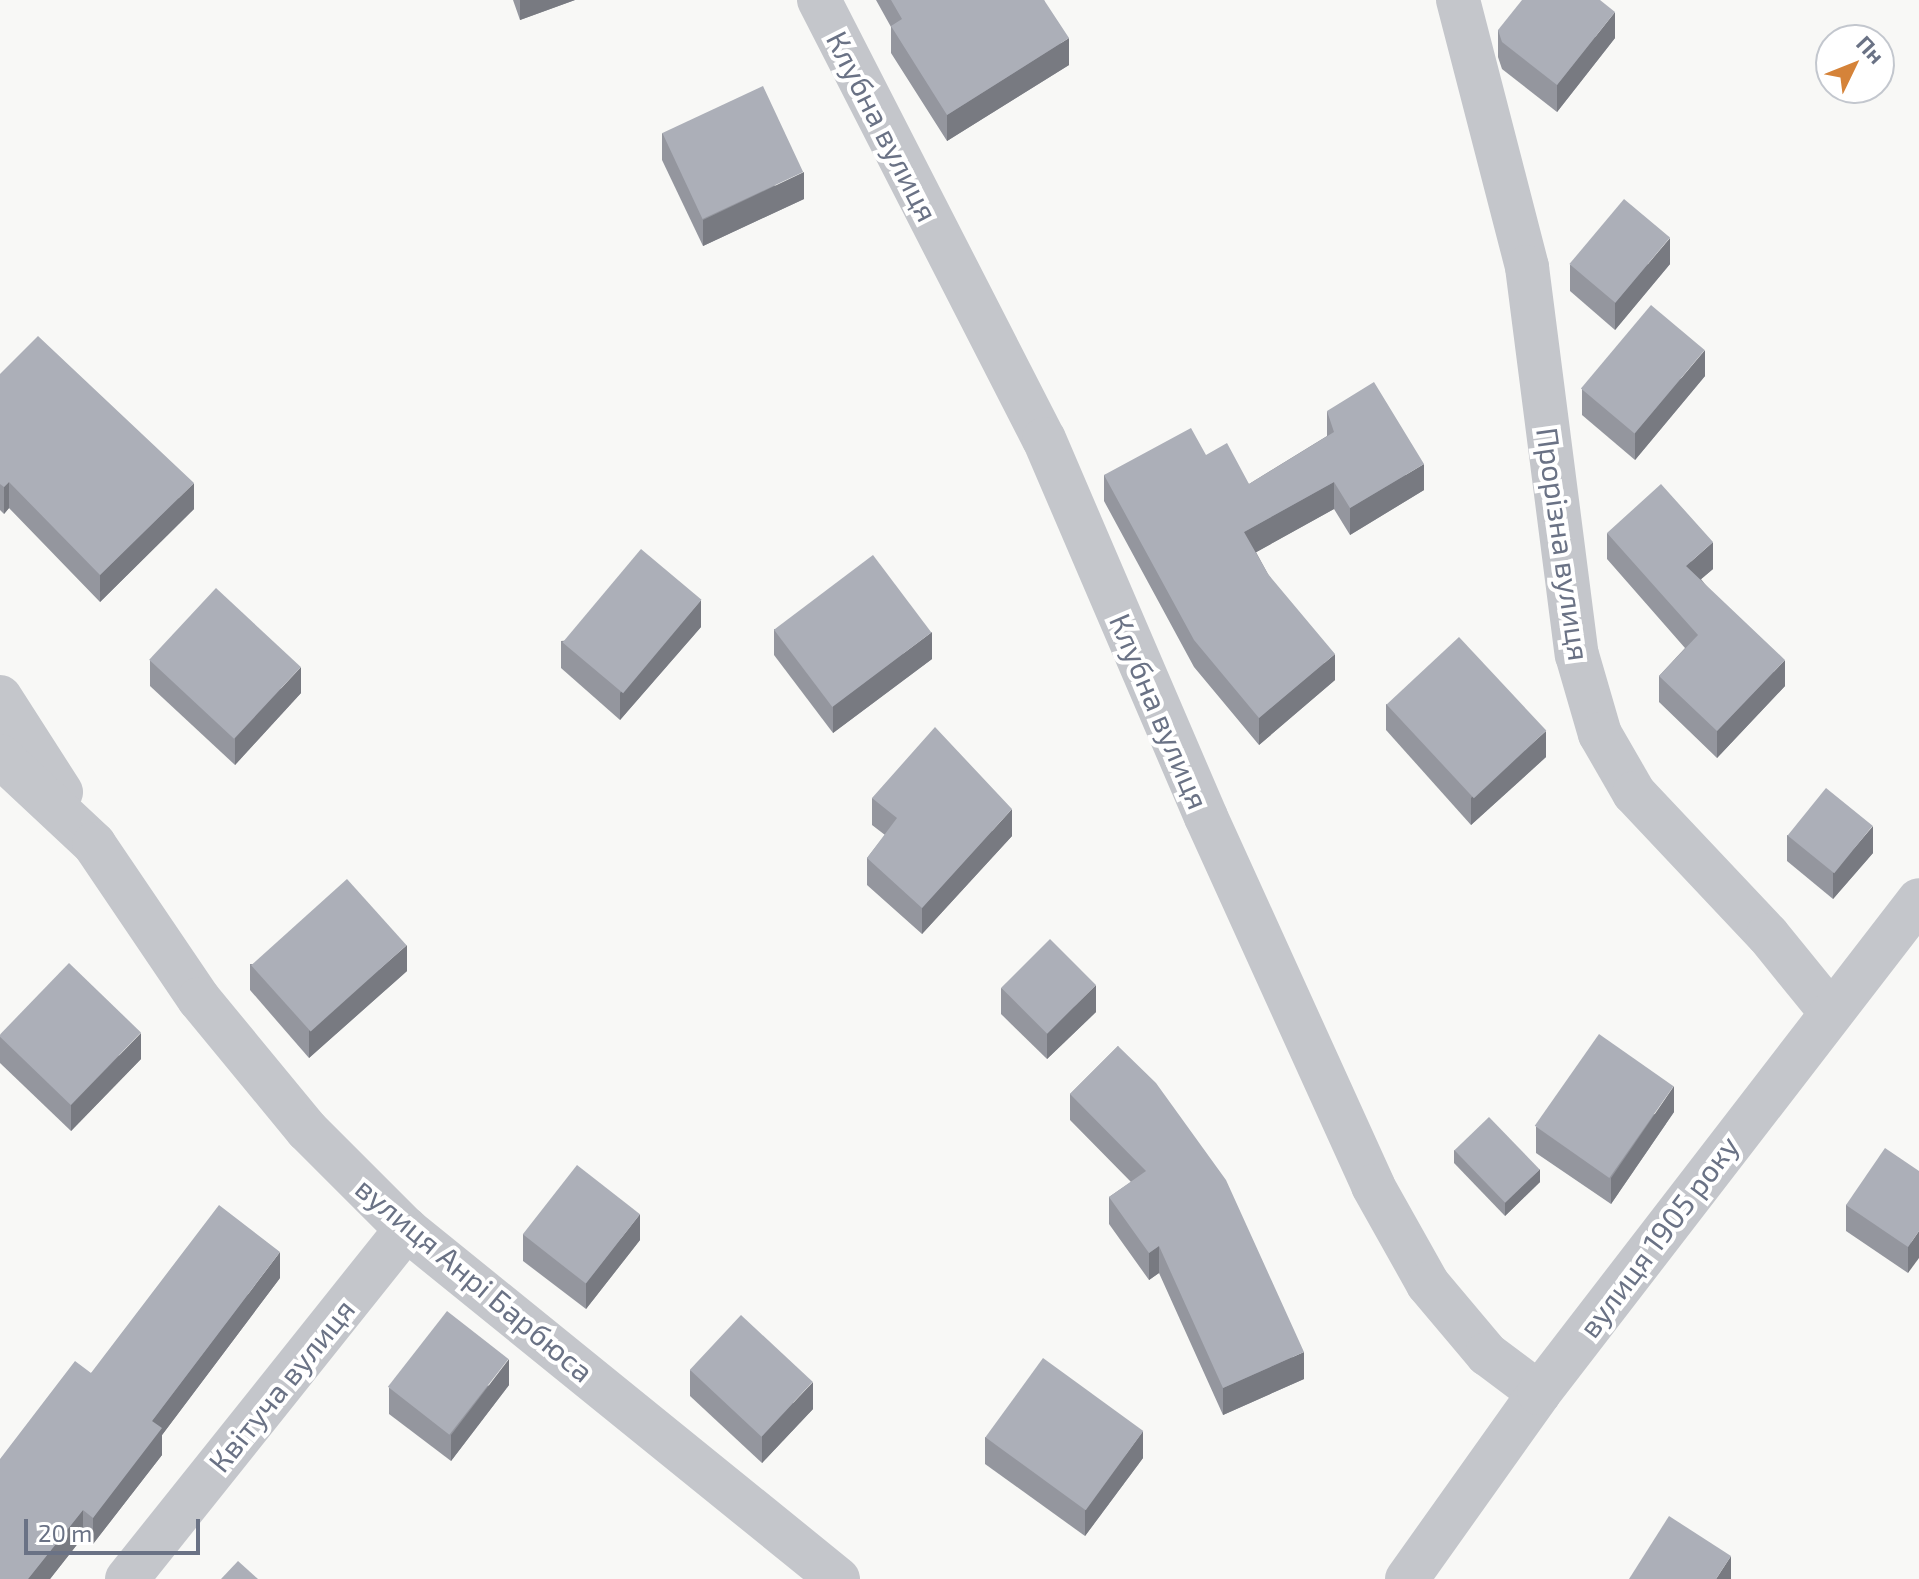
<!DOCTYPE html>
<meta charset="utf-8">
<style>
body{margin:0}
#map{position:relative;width:1919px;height:1579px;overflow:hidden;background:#f8f8f6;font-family:"Exo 2",sans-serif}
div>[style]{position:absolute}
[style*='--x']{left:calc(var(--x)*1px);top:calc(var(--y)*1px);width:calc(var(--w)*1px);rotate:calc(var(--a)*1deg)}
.street>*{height:44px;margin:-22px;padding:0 22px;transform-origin:22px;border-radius:22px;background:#c4c6cb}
.wall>*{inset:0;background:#94969e}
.shaded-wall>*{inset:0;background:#787a81}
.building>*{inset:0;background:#acafb8;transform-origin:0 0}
span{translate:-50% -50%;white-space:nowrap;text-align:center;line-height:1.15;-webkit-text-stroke:8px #fff;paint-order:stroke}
.street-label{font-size:30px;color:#6a7285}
.north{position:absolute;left:1815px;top:24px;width:80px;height:80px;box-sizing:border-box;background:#fff;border:2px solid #c3c7ce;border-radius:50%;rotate:47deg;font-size:22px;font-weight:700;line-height:32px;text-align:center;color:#6a7285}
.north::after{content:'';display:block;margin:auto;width:28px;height:36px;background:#d58339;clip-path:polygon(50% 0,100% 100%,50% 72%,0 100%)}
.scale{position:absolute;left:24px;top:1519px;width:176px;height:36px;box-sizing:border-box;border:4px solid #6a7285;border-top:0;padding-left:10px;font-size:24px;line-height:28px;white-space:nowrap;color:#6a7285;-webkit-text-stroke:6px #fff;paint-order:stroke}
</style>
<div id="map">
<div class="street">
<i style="--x:819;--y:0;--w:493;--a:62.9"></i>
<i style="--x:1044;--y:439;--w:411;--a:66.8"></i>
<i style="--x:1206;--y:817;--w:405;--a:65.6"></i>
<i style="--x:1373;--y:1186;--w:112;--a:60.7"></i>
<i style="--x:1428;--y:1284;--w:92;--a:49.9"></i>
<i style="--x:1487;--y:1354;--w:65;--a:36.9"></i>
<i style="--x:1458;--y:0;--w:276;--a:75.5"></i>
<i style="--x:1527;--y:267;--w:391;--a:82.7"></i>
<i style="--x:1577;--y:655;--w:82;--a:73.8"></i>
<i style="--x:1600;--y:734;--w:68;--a:60"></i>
<i style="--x:1634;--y:793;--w:195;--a:46.7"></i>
<i style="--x:1768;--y:935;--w:97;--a:50.9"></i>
<i style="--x:0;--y:697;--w:113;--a:57.3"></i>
<i style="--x:0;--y:756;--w:129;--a:43.1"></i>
<i style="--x:94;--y:844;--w:187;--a:55.9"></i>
<i style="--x:199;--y:999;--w:170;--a:50.5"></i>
<i style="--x:307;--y:1130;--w:140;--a:45"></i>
<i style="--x:406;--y:1229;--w:556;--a:39.01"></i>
<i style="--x:127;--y:1579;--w:448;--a:-51.4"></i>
<i style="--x:1407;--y:1579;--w:228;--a:-54.6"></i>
<i style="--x:1539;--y:1393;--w:622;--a:-52.38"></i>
</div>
<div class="wall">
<i style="clip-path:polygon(513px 0,575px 0,520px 20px)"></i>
<i style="clip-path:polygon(876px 0,1044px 0,1069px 65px,947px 141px,891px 53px,891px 27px)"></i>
<i style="clip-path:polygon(1498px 30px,1615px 38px,1557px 112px,1502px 69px,1498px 57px)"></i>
<i style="clip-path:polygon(662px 133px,804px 199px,703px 246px,662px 160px)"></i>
<i style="clip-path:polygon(1670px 264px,1615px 330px,1570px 291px,1570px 265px)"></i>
<i style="clip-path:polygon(0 374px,194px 509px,100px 602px,9px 508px,4px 514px,0 510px)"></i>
<i style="clip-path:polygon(1705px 376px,1635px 460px,1582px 415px,1582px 389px)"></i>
<i style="clip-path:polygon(1327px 411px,1424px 490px,1350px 535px,1334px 509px,1256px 552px,1268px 574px,1335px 680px,1259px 745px,1194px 667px,1104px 501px,1104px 475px,1206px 455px,1249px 484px,1327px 436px)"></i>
<i style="clip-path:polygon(1607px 533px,1713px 569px,1701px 579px,1785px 686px,1717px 758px,1659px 702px,1659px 676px,1685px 648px,1607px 559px)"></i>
<i style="clip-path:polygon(701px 627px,620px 720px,561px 668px,561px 641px)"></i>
<i style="clip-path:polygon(774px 629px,932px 659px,833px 733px,774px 655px)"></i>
<i style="clip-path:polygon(150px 660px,301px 693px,235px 765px,150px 686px)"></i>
<i style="clip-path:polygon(1386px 704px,1546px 757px,1471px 825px,1386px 730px)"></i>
<i style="clip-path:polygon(872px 798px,1012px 836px,922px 934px,867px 885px,867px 858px,885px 835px,872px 825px)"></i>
<i style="clip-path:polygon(1787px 835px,1873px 853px,1833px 899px,1787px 861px)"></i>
<i style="clip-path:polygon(250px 964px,407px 971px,309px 1058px,250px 990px)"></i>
<i style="clip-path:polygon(1001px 988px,1096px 1012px,1047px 1059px,1001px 1014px)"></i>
<i style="clip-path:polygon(0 1036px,141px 1059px,71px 1131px,0 1063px)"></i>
<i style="clip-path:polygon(1118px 1046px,1304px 1379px,1223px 1415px,1159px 1273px,1149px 1280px,1109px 1224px,1109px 1197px,1131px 1182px,1070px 1120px,1070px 1094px)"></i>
<i style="clip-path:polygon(1674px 1112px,1611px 1204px,1536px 1153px,1536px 1127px)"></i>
<i style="clip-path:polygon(1454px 1150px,1540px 1182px,1505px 1216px,1454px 1163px)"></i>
<i style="clip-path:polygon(1919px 1171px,1908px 1273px,1846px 1231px,1846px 1205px)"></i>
<i style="clip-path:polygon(523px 1234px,640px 1240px,586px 1309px,523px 1261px)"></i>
<i style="clip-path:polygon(280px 1278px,162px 1435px,162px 1455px,93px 1544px,83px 1537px,50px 1579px,0 1579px,91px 1373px)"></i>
<i style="clip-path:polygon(690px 1370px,813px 1409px,762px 1463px,690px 1396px)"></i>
<i style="clip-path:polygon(509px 1385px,451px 1461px,389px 1414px,389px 1388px)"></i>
<i style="clip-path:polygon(985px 1437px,1143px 1458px,1085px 1536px,985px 1464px)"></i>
</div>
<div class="shaded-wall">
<i style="clip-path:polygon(520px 0,575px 0,520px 20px)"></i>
<i style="clip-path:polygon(1615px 12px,1615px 38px,1557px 112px,1557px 85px)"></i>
<i style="clip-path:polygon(1069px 38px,1069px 65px,947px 141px,947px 115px)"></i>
<i style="clip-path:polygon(804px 172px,804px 199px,703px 246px,703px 220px)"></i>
<i style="clip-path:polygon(1670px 238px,1670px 264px,1615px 330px,1615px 303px)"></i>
<i style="clip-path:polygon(1705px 350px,1705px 376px,1635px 460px,1635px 433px)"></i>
<i style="clip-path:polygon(1424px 464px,1424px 490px,1350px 535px,1350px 508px)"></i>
<i style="clip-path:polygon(9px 482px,9px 508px,4px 514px,4px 487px)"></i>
<i style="clip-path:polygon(1334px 482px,1334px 509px,1244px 559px,1244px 532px)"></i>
<i style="clip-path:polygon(194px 483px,194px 509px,100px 602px,100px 575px)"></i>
<i style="clip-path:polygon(1713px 542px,1713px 569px,1686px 592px,1686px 566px)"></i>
<i style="clip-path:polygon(701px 600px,701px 627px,620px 720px,620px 693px)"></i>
<i style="clip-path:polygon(932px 632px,932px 659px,833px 733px,833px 706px)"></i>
<i style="clip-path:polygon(1335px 654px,1335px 680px,1259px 745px,1259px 718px)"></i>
<i style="clip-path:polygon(1785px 660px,1785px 686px,1717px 758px,1717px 731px)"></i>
<i style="clip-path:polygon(301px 667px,301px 693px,235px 765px,235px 738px)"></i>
<i style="clip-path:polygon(1546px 731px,1546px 757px,1471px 825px,1471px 798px)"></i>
<i style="clip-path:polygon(1012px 809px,1012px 836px,922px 934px,922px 908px)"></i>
<i style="clip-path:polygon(1873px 826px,1873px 853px,1833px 899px,1833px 873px)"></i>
<i style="clip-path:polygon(407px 945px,407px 971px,309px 1058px,309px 1031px)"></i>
<i style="clip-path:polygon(1096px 985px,1096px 1012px,1047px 1059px,1047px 1033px)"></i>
<i style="clip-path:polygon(141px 1033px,141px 1059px,71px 1131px,71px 1105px)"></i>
<i style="clip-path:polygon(1674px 1086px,1674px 1112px,1611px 1204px,1611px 1178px)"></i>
<i style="clip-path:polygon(1540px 1169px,1540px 1182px,1505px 1216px,1505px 1202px)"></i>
<i style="clip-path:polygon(640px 1214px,640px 1240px,586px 1309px,586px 1283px)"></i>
<i style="clip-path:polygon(1919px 1231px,1919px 1258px,1908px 1273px,1908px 1247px)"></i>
<i style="clip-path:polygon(1159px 1246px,1159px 1273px,1149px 1280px,1149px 1253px)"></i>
<i style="clip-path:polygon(280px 1252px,280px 1278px,162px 1435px,162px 1455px,93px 1544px,93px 1518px,152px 1421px)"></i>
<i style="clip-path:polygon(1304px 1352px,1304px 1379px,1223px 1415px,1223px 1388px)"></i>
<i style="clip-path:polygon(509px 1359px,509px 1385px,451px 1461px,451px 1435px)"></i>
<i style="clip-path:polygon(813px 1382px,813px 1409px,762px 1463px,762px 1436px)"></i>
<i style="clip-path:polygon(1143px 1431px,1143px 1458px,1085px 1536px,1085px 1510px)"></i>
<i style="clip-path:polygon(83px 1510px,83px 1537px,50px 1579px,28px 1579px)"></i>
<i style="clip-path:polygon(1731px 1556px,1731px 1579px,1716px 1579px)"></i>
</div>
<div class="building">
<i style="clip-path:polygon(891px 0,1044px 0,1069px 38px,947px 115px,891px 26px,902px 19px)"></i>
<i style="clip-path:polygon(1522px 0,1600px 0,1615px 12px,1557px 85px,1502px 42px,1498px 30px)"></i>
<i style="left:763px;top:86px;width:95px;height:111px;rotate:65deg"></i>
<i style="left:1624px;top:199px;width:60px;height:85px;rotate:40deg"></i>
<i style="left:1651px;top:305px;width:70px;height:109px;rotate:40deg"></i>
<i style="clip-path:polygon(38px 336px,194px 483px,100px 575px,9px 482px,4px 487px,0 484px,0 374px)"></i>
<i style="clip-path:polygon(1374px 382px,1424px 464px,1350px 508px,1334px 482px,1244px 532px,1268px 574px,1335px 654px,1259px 718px,1194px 640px,1104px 475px,1191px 428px,1206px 455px,1227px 443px,1249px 484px,1334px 432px,1327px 411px)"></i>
<i style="clip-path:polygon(1661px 484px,1713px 542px,1686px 566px,1785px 660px,1717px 731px,1659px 676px,1698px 635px,1607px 533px)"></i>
<i style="left:641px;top:549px;width:79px;height:122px;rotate:40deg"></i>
<i style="left:873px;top:555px;width:97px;height:124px;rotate:53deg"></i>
<i style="left:216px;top:588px;width:116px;height:98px;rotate:43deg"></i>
<i style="left:1459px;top:637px;width:128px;height:99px;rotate:47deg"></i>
<i style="clip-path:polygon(935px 727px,1012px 809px,922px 908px,867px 858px,897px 818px,872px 798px)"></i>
<i style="left:1826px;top:788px;width:60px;height:61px;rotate:39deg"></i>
<i style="left:347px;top:879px;width:89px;height:129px;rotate:48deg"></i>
<i style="left:1050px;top:939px;width:65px;height:69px;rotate:45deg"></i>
<i style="left:69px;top:963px;width:100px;height:101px;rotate:44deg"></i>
<i style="left:1599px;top:1034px;width:91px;height:112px;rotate:35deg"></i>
<i style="clip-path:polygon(1118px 1046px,1156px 1083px,1226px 1180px,1304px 1352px,1223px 1388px,1159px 1246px,1149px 1253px,1109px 1197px,1146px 1171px,1070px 1094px)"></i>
<i style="left:1489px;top:1117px;width:73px;height:48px;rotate:46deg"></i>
<i style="clip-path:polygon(1885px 1148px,1919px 1171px,1919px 1231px,1908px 1247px,1846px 1205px)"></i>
<i style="left:577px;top:1165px;width:80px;height:88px;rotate:38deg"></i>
<i style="clip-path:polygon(219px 1205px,280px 1252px,152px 1421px,162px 1428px,93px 1518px,83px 1510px,28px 1579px,0 1579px,0 1459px,75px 1361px,91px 1373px)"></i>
<i style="left:447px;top:1311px;width:78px;height:96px;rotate:38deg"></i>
<i style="left:741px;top:1315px;width:98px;height:75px;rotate:43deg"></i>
<i style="left:1043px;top:1358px;width:124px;height:98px;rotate:36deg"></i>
<i style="clip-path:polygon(1669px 1516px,1731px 1556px,1716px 1579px,1629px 1579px)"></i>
<i style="clip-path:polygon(238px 1561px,258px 1579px,221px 1579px)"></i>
</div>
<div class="street-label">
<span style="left:883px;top:126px;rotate:63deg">Клубна вулиця</span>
<span style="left:1564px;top:544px;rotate:82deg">Прорізна вулиця</span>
<span style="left:1160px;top:711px;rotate:67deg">Клубна вулиця</span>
<span style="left:1658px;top:1236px;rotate:-53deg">вулиця 1905 року</span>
<span style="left:475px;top:1279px;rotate:40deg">вулиця Анрі Барбюса</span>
<span style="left:281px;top:1385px;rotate:-51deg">Квітуча вулиця</span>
</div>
<div class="north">Пн</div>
<div class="scale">20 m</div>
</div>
